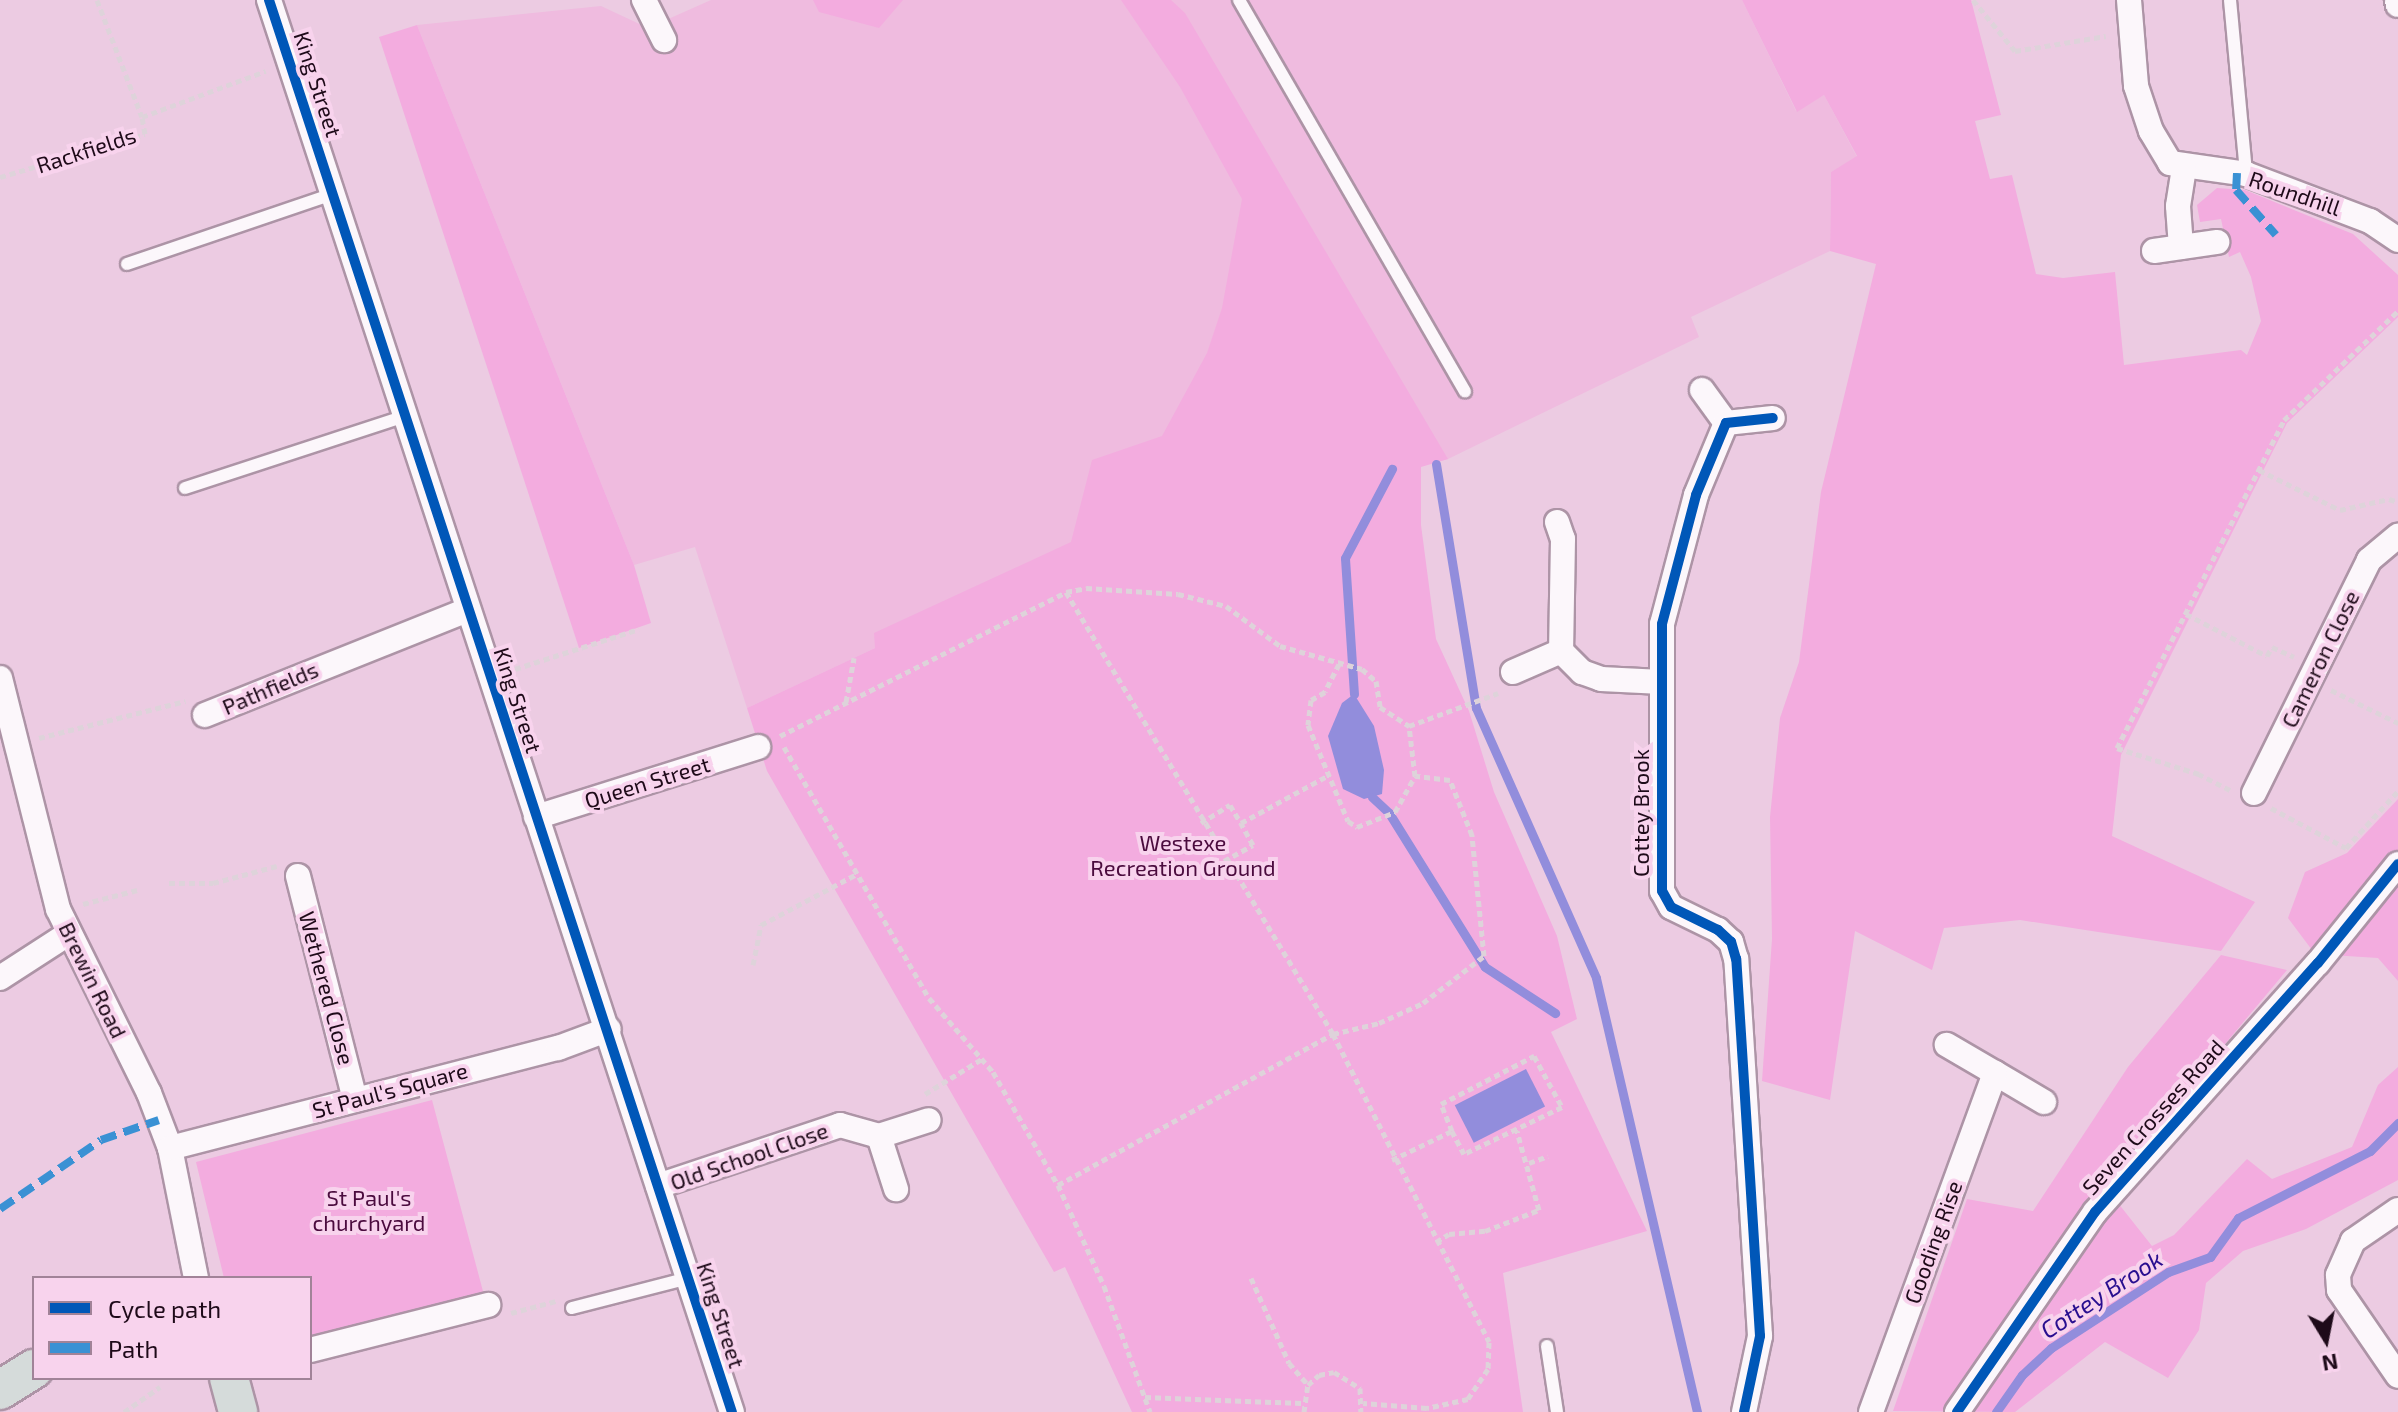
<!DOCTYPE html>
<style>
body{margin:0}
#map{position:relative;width:2398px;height:1412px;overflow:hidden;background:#eccbe2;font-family:"Exo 2",sans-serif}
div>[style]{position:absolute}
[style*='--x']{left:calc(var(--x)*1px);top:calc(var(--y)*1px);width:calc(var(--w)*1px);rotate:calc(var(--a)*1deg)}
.built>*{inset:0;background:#efbbdf}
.green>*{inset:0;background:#f3acdf}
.water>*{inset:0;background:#928ddc;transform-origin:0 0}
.stream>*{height:9px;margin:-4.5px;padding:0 4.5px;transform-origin:4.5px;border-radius:4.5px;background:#928ddc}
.path>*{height:5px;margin-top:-2.5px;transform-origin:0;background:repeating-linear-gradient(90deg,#ded3da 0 6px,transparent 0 10px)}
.roads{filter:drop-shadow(2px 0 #ad94a6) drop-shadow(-2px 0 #ad94a6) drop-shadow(0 2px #ad94a6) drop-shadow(0 -2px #ad94a6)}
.lane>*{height:12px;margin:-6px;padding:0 6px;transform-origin:6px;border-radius:6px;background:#fcf7fb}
.street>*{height:24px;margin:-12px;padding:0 12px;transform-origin:12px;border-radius:12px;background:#fcf7fb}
.primary>*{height:38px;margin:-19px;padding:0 19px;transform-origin:19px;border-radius:19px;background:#d5dbda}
.quiet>*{height:8px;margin-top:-4px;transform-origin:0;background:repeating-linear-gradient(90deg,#3a91d4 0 16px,transparent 0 24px)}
.cycleway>*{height:10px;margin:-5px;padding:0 5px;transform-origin:5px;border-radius:5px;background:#0057b8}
span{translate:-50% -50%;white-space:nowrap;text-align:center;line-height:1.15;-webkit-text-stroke:8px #f8d3ed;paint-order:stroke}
.street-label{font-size:22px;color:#1e0a19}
.park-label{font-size:22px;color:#4b0b3e}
.water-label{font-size:24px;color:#280e8f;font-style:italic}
.legend{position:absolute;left:32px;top:1276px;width:280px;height:104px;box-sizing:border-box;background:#f8d3ed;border:2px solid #a18398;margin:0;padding:10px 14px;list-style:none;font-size:24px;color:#1e0a19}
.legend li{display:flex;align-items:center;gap:16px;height:40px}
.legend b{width:40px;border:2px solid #a18398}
.north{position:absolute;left:2286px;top:1300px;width:80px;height:80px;-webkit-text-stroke:6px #f8d3ed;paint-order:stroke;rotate:170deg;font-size:22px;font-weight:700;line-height:32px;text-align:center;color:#1e0a19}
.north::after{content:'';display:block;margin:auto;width:28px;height:36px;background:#1e0a19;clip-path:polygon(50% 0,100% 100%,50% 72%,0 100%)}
</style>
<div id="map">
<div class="built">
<i style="clip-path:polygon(711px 0,1742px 0,1796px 111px,1824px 95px,1857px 157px,1831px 172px,1830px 251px,1691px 317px,1699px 337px,1448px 459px,1084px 550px,747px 708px,695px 547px,634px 565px,417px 25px,601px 6px,648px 28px)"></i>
</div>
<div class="green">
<i style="clip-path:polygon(813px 0,903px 0,879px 28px,819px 12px)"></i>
<i style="clip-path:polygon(1121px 0,1171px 0,1185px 13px,1448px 459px,1421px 467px,1421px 525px,1436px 639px,1469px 711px,1494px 792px,1557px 936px,1577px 1019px,1551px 1032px,1647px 1231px,1503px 1273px,1523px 1412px,1132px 1412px,1065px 1267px,1054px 1272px,767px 771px,747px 708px,875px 648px,874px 633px,1071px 542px,1092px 460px,1162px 436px,1207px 353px,1222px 308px,1242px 199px,1180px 87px)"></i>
<i style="clip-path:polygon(1742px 0,1971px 0,2001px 115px,1975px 121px,1990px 179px,2012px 175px,2036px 274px,2063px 278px,2115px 272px,2124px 365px,2241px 350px,2247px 355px,2261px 321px,2251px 277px,2240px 252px,2229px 257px,2221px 219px,2200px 222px,2197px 205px,2217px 188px,2245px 190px,2353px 234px,2398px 275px,2398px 317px,2287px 423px,2121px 755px,2112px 836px,2255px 902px,2221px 951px,2020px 920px,1944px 928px,1932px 970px,1855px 931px,1830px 1100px,1762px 1081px,1772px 939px,1770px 817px,1780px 718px,1799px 662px,1821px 492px,1876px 264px,1830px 251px,1831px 172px,1857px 156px,1824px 95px,1797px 112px)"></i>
<i style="clip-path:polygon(417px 25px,634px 565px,651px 623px,579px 648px,379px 37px)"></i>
<i style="clip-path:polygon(2398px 799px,2398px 981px,2378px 958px,2315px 954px,2288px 918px,2305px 872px,2347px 853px)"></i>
<i style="clip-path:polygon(2221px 955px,2287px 970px,2101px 1192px,2118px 1203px,2152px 1246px,2174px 1235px,2247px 1159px,2272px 1179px,2352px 1147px,2378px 1085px,2398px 1067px,2398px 1180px,2306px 1229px,2243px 1251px,2206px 1283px,2199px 1330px,2168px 1378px,2105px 1342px,2015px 1412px,1893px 1411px,1967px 1199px,2033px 1211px,2128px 1067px)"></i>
<i style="clip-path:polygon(432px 1100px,484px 1295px,310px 1340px,310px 1278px,224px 1278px,196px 1162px)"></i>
</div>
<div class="water">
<i style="clip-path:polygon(1354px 694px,1374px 726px,1384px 770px,1382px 794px,1364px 799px,1343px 789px,1328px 736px,1342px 703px)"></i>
<i style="left:1526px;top:1069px;width:42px;height:80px;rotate:63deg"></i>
</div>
<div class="stream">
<i style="--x:1436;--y:464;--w:247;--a:80.7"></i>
<i style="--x:1476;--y:708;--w:295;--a:66"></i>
<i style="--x:1596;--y:978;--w:446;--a:76.9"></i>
<i style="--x:1354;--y:694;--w:136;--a:-93.8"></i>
<i style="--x:1345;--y:558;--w:101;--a:-62.2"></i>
<i style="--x:1372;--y:797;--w:23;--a:43"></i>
<i style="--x:1389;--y:813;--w:181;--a:58.1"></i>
<i style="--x:1485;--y:967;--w:84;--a:33.3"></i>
<i style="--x:1996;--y:1412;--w:45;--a:-54.9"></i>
<i style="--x:2022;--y:1375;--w:40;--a:-43"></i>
<i style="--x:2051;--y:1348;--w:140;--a:-33"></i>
<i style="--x:2168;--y:1272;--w:45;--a:-19.7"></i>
<i style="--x:2210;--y:1257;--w:48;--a:-54.3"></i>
<i style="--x:2238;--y:1218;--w:148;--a:-26.9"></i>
<i style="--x:2370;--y:1151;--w:40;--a:-45"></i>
</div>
<div class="path">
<i style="--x:97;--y:0;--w:125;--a:69"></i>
<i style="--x:1973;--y:0;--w:66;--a:50.5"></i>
<i style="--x:2015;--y:51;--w:92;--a:-9.4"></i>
<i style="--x:0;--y:177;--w:151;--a:-16.5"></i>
<i style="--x:145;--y:134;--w:17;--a:-100"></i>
<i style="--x:142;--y:117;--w:132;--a:-20.4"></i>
<i style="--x:2259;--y:470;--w:90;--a:26.3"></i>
<i style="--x:2340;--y:510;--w:50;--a:-12.7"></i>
<i style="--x:2389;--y:499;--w:9;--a:18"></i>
<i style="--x:1066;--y:592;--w:516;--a:58.86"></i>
<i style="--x:1333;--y:1034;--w:345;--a:63.1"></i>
<i style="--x:1489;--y:1342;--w:27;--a:92"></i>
<i style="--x:1488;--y:1369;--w:36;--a:124"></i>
<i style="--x:1468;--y:1399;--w:42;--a:167.6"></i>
<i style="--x:1427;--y:1408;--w:64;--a:-175.5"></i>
<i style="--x:2186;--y:614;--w:91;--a:27.4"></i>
<i style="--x:2267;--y:656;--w:10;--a:-61"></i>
<i style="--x:2272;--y:647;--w:24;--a:24"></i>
<i style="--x:1339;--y:664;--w:31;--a:117"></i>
<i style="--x:1325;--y:692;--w:16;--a:150"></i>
<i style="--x:1311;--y:700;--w:25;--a:97"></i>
<i style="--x:1308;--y:725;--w:104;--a:67.4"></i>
<i style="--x:1348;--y:821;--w:11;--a:34"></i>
<i style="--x:1357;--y:827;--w:41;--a:-21.5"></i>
<i style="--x:1395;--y:812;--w:41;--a:-60.9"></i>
<i style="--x:515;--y:669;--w:130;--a:-17.9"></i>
<i style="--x:2331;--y:690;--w:75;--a:26.2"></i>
<i style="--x:846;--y:702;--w:45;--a:-79.7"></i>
<i style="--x:1409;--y:726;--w:95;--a:-20.3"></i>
<i style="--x:780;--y:736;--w:320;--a:-26.7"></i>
<i style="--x:1066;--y:592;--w:20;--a:-11"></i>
<i style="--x:1086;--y:588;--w:92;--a:3.7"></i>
<i style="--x:1178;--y:594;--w:49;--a:14"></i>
<i style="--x:1226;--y:606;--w:67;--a:36.5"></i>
<i style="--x:1280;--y:646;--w:85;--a:15.7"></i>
<i style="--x:1362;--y:669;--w:18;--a:41"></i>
<i style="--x:1376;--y:681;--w:26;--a:81"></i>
<i style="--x:1380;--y:707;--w:35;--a:33"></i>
<i style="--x:39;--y:738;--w:151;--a:-14.2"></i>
<i style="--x:784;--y:747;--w:290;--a:60"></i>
<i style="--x:929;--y:998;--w:98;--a:49.1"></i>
<i style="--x:993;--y:1072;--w:130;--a:60.1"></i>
<i style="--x:1058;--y:1185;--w:111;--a:65.5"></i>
<i style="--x:1104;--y:1286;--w:134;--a:69.9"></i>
<i style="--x:2230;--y:790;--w:35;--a:-153"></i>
<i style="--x:2199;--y:774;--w:86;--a:-162.4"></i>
<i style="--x:2117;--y:748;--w:368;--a:-63"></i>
<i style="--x:2284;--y:420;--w:158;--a:-43.7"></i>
<i style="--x:2271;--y:808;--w:85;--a:28.1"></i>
<i style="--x:2346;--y:848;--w:77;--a:-47.6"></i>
<i style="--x:1201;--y:823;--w:34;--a:-32"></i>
<i style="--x:1230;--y:805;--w:21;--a:59"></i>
<i style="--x:1224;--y:861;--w:33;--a:-29"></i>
<i style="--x:1253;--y:845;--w:25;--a:-119"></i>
<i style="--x:1241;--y:823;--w:100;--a:-28.6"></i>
<i style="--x:169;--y:883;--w:44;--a:0"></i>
<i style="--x:213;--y:883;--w:66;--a:-14.9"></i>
<i style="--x:83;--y:904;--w:56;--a:-14.5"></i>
<i style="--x:753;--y:965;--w:41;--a:-78.7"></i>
<i style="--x:761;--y:925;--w:109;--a:-28"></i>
<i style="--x:925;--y:1094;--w:67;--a:-31.6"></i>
<i style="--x:1392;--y:1160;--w:67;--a:-25.8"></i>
<i style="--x:1452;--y:1131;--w:29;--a:-112"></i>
<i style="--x:1441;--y:1104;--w:105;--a:-27.3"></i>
<i style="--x:1534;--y:1056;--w:58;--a:61.2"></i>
<i style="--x:1562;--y:1107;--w:109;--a:154.4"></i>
<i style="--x:1464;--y:1154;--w:26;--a:-118"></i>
<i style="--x:1529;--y:1163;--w:20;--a:-20"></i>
<i style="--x:1058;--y:1185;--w:314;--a:-28.8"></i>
<i style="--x:1333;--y:1034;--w:47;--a:-13.4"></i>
<i style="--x:1379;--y:1023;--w:48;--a:-24.4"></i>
<i style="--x:1423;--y:1003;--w:77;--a:-37.6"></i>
<i style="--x:1484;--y:956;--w:122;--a:-95.7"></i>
<i style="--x:1472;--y:835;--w:59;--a:-111.8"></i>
<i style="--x:1450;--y:780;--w:35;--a:-173"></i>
<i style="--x:1415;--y:776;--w:50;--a:-96.8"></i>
<i style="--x:1436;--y:1242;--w:15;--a:-32"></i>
<i style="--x:1449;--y:1234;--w:36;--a:-5"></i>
<i style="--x:1485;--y:1231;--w:58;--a:-21.3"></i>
<i style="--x:1539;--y:1210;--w:82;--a:-105.6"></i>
<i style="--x:1251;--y:1278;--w:93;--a:65.9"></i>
<i style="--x:1289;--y:1363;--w:29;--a:49"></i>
<i style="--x:511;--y:1313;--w:47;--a:-14.9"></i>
<i style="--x:1145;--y:1397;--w:157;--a:2.2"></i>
<i style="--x:124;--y:1412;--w:44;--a:-34.8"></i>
<i style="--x:1304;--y:1412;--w:27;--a:-82"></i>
<i style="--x:1308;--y:1385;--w:15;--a:-42"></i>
<i style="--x:1319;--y:1375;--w:15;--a:-11"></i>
<i style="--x:1334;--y:1372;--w:31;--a:32"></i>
<i style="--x:1360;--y:1388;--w:24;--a:88"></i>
</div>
<div class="roads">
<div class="lane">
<i style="--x:1239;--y:0;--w:452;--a:60"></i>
<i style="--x:2230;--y:0;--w:175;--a:84.7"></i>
<i style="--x:127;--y:264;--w:218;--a:-18.8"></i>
<i style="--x:185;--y:488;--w:231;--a:-18.1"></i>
<i style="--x:572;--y:1308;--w:121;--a:-14.4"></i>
<i style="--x:1547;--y:1346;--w:67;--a:81.4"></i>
</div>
<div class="street">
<i style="--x:269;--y:0;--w:1486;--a:71.85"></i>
<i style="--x:644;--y:0;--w:45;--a:63.4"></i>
<i style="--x:2129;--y:0;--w:86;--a:85.3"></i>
<i style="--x:2136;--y:86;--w:47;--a:71.6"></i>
<i style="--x:2151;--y:131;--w:37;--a:59"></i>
<i style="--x:2170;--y:163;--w:77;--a:8.2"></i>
<i style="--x:2246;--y:174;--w:133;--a:20.8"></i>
<i style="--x:2370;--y:221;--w:34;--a:34"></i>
<i style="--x:2397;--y:0;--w:5;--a:79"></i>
<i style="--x:2181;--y:247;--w:41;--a:-94.2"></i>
<i style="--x:2178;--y:206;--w:38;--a:-81"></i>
<i style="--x:2154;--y:251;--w:64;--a:-8.1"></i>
<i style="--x:1702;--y:390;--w:41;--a:54"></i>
<i style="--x:1557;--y:522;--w:18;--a:71"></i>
<i style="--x:1563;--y:539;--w:112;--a:91"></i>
<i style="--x:1561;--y:651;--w:30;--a:45"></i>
<i style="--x:1582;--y:672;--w:20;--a:20"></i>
<i style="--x:1601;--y:679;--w:61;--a:2.8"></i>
<i style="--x:1513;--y:672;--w:52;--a:-23.6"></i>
<i style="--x:0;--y:678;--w:238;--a:75.9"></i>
<i style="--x:58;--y:909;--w:205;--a:63.7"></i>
<i style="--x:149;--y:1093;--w:59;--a:69.1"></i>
<i style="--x:170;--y:1148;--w:133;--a:78.7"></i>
<i style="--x:205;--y:715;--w:283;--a:-21.8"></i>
<i style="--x:2254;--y:793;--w:260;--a:-63.7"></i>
<i style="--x:2369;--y:560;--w:38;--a:-40"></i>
<i style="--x:536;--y:817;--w:233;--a:-17.5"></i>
<i style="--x:298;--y:876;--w:230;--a:75.7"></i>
<i style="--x:0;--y:978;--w:81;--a:-32.9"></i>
<i style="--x:1995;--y:1073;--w:57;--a:30.6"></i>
<i style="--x:879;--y:1136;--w:52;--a:-17.7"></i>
<i style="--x:170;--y:1148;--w:401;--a:-14.5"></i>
<i style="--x:558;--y:1048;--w:54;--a:-20.4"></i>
<i style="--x:658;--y:1186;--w:192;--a:-18.5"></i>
<i style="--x:840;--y:1125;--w:41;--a:15.8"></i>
<i style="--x:879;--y:1136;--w:56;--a:72.2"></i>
<i style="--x:2398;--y:1210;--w:55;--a:145.4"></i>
<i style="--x:2353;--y:1241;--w:37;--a:114"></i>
<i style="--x:2338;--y:1275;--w:15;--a:86"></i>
<i style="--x:2339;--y:1290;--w:104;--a:55.5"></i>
<i style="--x:310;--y:1350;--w:184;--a:-14.2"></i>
<i style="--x:1744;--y:1412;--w:78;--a:-78.1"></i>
<i style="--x:1760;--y:1336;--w:378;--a:-93.6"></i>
<i style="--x:1736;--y:959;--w:18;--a:-106"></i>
<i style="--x:1731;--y:942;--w:18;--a:-137"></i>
<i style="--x:1718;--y:930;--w:52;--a:-153.9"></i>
<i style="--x:1671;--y:907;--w:18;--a:-119"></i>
<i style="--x:1662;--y:891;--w:267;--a:-90"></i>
<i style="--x:1662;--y:624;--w:133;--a:-75.2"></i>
<i style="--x:1696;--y:495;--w:78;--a:-67.4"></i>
<i style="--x:1726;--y:423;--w:47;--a:-6.1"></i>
<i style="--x:1871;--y:1412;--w:361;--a:-69.9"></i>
<i style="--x:1995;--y:1073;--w:56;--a:-149.7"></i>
<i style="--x:1957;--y:1412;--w:243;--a:-55.4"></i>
<i style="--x:2095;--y:1212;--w:334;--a:-48.2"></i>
<i style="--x:2318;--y:963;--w:127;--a:-51.1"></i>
</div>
<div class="primary">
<i style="--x:229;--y:1378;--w:35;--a:75"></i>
<i style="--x:0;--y:1390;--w:40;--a:-32"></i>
</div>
</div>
<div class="quiet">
<i style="--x:2237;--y:173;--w:17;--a:93"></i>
<i style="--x:2236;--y:190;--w:60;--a:48.4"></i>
<i style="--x:0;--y:1209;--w:122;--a:-34.3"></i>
<i style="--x:101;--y:1140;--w:61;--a:-19"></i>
</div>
<div class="cycleway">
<i style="--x:269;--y:0;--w:1486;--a:71.85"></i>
<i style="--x:1744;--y:1412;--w:78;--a:-78.1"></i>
<i style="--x:1760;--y:1336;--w:378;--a:-93.6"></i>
<i style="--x:1736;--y:959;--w:18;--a:-106"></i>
<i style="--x:1731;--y:942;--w:18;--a:-137"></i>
<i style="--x:1718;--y:930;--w:52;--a:-153.9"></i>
<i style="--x:1671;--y:907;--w:18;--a:-119"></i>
<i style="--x:1662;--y:891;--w:267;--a:-90"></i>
<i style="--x:1662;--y:624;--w:133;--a:-75.2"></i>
<i style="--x:1696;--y:495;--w:78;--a:-67.4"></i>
<i style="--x:1726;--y:423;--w:47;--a:-6.1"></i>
<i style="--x:1957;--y:1412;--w:243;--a:-55.4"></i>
<i style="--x:2095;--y:1212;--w:334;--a:-48.2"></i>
<i style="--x:2318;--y:963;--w:127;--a:-51.1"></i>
</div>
<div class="street-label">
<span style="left:318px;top:84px;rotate:72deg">King Street</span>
<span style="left:86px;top:150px;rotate:-18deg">Rackfields</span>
<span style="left:2295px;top:193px;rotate:19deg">Roundhill</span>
<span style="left:2320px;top:659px;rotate:-64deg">Cameron Close</span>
<span style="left:270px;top:688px;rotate:-23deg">Pathfields</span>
<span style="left:518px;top:700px;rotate:72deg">King Street</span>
<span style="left:647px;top:782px;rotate:-17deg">Queen Street</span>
<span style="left:1641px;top:813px;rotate:-90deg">Cottey Brook</span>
<span style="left:93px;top:980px;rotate:64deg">Brewin Road</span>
<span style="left:327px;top:988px;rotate:75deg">Wethered Close</span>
<span style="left:390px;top:1090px;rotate:-15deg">St Paul's Square</span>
<span style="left:2153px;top:1117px;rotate:-48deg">Seven Crosses Road</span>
<span style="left:749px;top:1156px;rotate:-19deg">Old School Close</span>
<span style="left:1933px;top:1242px;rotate:-70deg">Gooding Rise</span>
<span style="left:721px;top:1315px;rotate:72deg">King Street</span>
</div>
<div class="park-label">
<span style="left:1183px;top:855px">Westexe<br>Recreation Ground</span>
<span style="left:369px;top:1210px">St Paul's<br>churchyard</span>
</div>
<div class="water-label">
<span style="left:2101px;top:1294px;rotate:-33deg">Cottey Brook</span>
</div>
<ul class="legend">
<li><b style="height:10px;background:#0057b8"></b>Cycle path</li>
<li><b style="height:10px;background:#3a91d4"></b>Path</li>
</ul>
<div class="north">N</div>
</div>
